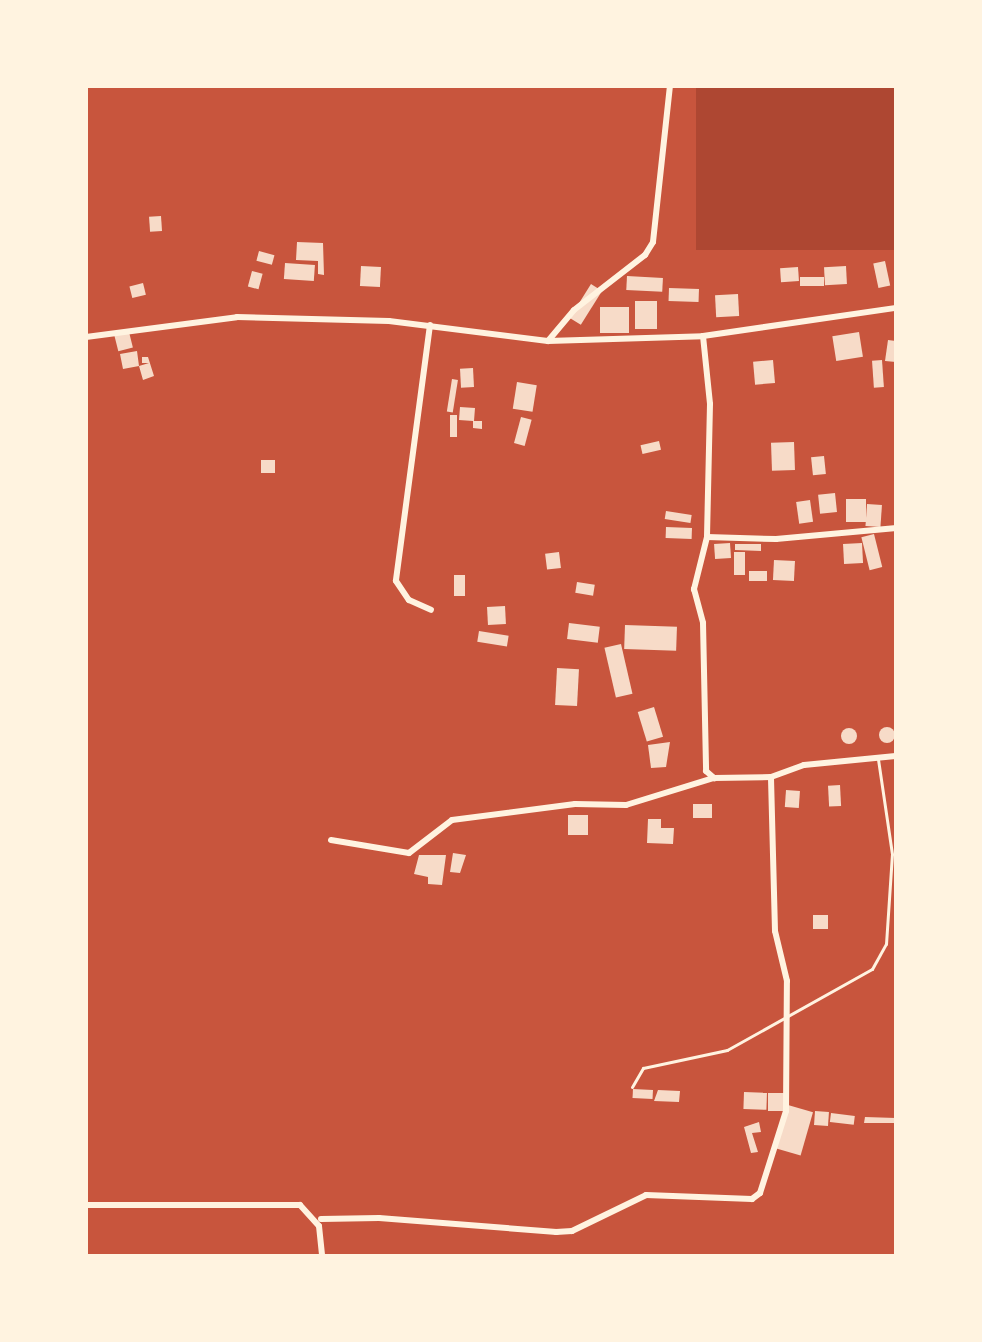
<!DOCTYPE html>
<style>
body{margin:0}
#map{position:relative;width:982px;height:1342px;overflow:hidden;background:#c8553d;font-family:"Nunito Sans",sans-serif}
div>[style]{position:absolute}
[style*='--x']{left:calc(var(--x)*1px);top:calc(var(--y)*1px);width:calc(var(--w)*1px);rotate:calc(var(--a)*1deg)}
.green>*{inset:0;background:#ae4732;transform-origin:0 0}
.building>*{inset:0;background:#f7dbc8;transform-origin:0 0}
.round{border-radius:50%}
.service>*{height:3px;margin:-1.5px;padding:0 1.5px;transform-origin:1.5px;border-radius:1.5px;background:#fff3e0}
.minor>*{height:6px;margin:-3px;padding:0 3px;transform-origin:3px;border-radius:3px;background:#fff3e0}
span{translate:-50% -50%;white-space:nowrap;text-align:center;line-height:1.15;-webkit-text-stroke:7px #fff3e0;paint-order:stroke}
.frame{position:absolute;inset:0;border:88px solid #fff3e0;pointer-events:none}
</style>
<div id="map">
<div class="green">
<i style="left:696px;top:86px;width:200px;height:164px"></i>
</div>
<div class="building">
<i style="left:161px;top:216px;width:15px;height:12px;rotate:86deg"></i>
<i style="clip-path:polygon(297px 242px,323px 243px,324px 275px,318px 274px,318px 261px,296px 260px)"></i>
<i style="left:259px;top:251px;width:16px;height:10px;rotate:15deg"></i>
<i style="left:885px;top:261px;width:25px;height:12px;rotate:78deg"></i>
<i style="left:285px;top:263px;width:30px;height:16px;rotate:4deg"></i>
<i style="left:361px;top:266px;width:20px;height:20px;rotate:3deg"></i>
<i style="left:846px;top:266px;width:18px;height:22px;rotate:87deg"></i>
<i style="left:798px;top:267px;width:14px;height:18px;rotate:86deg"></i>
<i style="left:252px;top:271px;width:11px;height:16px;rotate:15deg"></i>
<i style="left:627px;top:276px;width:36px;height:14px;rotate:3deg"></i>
<i style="left:800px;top:277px;width:24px;height:9px"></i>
<i style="left:143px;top:283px;width:12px;height:14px;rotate:76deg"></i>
<i style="left:591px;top:284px;width:13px;height:40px;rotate:32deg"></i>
<i style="left:669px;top:288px;width:30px;height:13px;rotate:2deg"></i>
<i style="left:738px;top:294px;width:22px;height:23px;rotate:87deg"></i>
<i style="left:635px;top:301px;width:22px;height:28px"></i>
<i style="left:600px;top:307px;width:29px;height:26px"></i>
<i style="left:129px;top:332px;width:16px;height:15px;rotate:76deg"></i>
<i style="left:859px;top:332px;width:25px;height:27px;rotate:81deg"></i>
<i style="clip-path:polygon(888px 340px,896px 341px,896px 362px,885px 361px)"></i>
<i style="clip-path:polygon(137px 351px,139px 366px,149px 363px,142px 363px,142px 357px,148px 357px,154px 376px,143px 380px,139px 366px,123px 369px,120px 354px)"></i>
<i style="left:773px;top:360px;width:23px;height:20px;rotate:85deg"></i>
<i style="left:882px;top:360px;width:27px;height:10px;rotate:86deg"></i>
<i style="left:473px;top:368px;width:19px;height:13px;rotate:87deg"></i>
<i style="left:452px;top:379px;width:6px;height:33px;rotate:9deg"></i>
<i style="left:517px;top:382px;width:20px;height:27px;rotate:9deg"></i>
<i style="clip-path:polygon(460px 407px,475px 408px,474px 421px,482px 421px,482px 429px,473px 428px,473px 421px,459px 420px)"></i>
<i style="left:450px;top:415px;width:7px;height:22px"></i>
<i style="left:521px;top:417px;width:11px;height:27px;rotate:15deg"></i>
<i style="left:659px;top:441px;width:9px;height:19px;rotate:77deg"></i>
<i style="left:794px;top:442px;width:28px;height:23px;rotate:88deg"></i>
<i style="left:824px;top:456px;width:18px;height:13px;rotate:84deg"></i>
<i style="left:275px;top:460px;width:13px;height:14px;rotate:90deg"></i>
<i style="left:835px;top:493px;width:19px;height:17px;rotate:84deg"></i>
<i style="left:846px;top:499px;width:20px;height:23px"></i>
<i style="left:810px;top:500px;width:22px;height:14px;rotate:82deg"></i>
<i style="left:867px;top:504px;width:15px;height:22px;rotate:4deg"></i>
<i style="left:666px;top:511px;width:26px;height:8px;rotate:9deg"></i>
<i style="left:666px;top:527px;width:26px;height:11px;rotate:2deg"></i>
<i style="left:874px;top:534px;width:34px;height:13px;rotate:76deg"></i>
<i style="left:730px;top:543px;width:15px;height:16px;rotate:86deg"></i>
<i style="left:862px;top:543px;width:20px;height:19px;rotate:87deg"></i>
<i style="clip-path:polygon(735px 544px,761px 544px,761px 551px,735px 550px)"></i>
<i style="left:559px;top:552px;width:16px;height:14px;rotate:83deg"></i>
<i style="left:734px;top:552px;width:11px;height:23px"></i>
<i style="left:774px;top:560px;width:21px;height:20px;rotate:3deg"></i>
<i style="left:749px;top:571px;width:18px;height:10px"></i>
<i style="left:454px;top:575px;width:11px;height:21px"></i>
<i style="left:577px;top:582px;width:18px;height:11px;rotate:9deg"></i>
<i style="left:505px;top:606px;width:18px;height:18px;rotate:87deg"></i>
<i style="left:569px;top:623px;width:31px;height:16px;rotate:7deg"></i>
<i style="left:625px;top:625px;width:52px;height:24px;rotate:2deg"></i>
<i style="left:479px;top:631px;width:30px;height:11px;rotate:9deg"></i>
<i style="left:621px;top:644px;width:51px;height:17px;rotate:77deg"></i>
<i style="left:557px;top:668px;width:22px;height:37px;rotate:3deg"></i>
<i style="left:654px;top:707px;width:31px;height:17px;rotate:73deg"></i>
<i class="round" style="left:879px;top:727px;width:16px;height:16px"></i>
<i class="round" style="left:841px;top:728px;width:16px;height:16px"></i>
<i style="clip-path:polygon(670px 742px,666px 767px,651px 768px,648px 745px)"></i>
<i style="left:840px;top:785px;width:21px;height:12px;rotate:87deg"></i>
<i style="left:786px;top:790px;width:14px;height:17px;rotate:4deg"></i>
<i style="left:693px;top:804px;width:19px;height:14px"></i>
<i style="left:568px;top:815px;width:20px;height:20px"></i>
<i style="clip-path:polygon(648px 819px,661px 819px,661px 828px,674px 828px,673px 844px,647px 843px)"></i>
<i style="clip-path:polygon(453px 853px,466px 855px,460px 873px,450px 872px)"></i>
<i style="clip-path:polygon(419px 855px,446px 855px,442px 885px,428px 884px,428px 877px,414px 874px)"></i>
<i style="left:813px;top:915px;width:15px;height:14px"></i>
<i style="left:633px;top:1089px;width:20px;height:9px;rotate:3deg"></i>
<i style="clip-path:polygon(658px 1090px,680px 1091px,679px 1102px,654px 1101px)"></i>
<i style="left:744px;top:1092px;width:23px;height:17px;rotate:2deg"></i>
<i style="left:768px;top:1093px;width:17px;height:18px"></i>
<i style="left:788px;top:1105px;width:26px;height:45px;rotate:16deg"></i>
<i style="left:815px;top:1111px;width:14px;height:14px;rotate:4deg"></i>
<i style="left:831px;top:1113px;width:24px;height:9px;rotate:7deg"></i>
<i style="clip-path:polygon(865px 1117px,896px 1118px,896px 1123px,864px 1123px)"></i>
<i style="clip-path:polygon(759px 1122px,761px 1132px,752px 1133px,758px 1152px,751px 1153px,744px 1127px)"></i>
</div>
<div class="service">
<i style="--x:632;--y:1087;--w:22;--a:-60"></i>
<i style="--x:643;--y:1068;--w:86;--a:-12.1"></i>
<i style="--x:727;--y:1050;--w:166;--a:-29.2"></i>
<i style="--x:872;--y:969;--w:29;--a:-61"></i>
<i style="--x:886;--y:944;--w:90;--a:-86.2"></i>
<i style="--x:892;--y:854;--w:96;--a:-98.4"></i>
</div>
<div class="minor">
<i style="--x:430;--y:325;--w:258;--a:97.6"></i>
<i style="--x:396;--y:581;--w:23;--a:56"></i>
<i style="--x:409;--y:600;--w:24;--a:24"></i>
<i style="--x:703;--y:336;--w:68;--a:84.1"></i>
<i style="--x:710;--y:404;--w:133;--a:91.3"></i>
<i style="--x:707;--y:537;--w:54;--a:104"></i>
<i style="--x:694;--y:589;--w:35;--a:75"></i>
<i style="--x:703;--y:623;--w:148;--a:88.8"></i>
<i style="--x:706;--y:771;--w:11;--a:41"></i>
<i style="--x:714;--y:778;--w:57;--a:-1"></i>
<i style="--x:771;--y:777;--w:35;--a:-20"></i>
<i style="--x:804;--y:765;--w:92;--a:-5.6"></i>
<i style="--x:86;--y:337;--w:152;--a:-7.5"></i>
<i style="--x:237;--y:317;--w:152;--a:1.5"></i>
<i style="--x:389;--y:321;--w:160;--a:7.2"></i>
<i style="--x:548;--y:341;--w:155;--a:-1.8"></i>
<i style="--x:703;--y:336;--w:195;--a:-8.3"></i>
<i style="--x:548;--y:341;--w:40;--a:-50"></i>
<i style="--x:574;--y:310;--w:90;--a:-37.8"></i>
<i style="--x:645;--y:255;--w:15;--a:-58"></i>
<i style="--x:653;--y:242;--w:157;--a:-83.8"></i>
<i style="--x:707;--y:537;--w:69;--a:1.7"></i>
<i style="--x:776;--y:539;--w:121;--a:-5.2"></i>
<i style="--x:331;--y:840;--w:79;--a:9.5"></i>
<i style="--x:409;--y:853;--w:54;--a:-37.5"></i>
<i style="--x:452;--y:820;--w:124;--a:-7.4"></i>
<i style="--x:575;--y:804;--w:51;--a:1.1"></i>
<i style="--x:626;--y:805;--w:92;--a:-17.1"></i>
<i style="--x:86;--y:1205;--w:214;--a:0"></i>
<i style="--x:300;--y:1205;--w:28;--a:48"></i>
<i style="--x:319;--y:1226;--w:30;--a:84"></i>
<i style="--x:321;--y:1219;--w:58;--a:-1"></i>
<i style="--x:379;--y:1218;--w:178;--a:4.5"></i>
<i style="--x:556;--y:1232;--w:16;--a:-4"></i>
<i style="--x:572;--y:1231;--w:82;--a:-25.9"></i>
<i style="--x:646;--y:1195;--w:106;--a:2.2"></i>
<i style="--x:752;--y:1199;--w:10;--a:-37"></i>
<i style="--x:760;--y:1193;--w:86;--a:-72.4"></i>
<i style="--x:786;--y:1111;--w:130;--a:-89.6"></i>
<i style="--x:787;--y:981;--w:51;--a:-103.5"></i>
<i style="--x:775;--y:931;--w:154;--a:-91.5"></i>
</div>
<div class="frame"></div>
</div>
